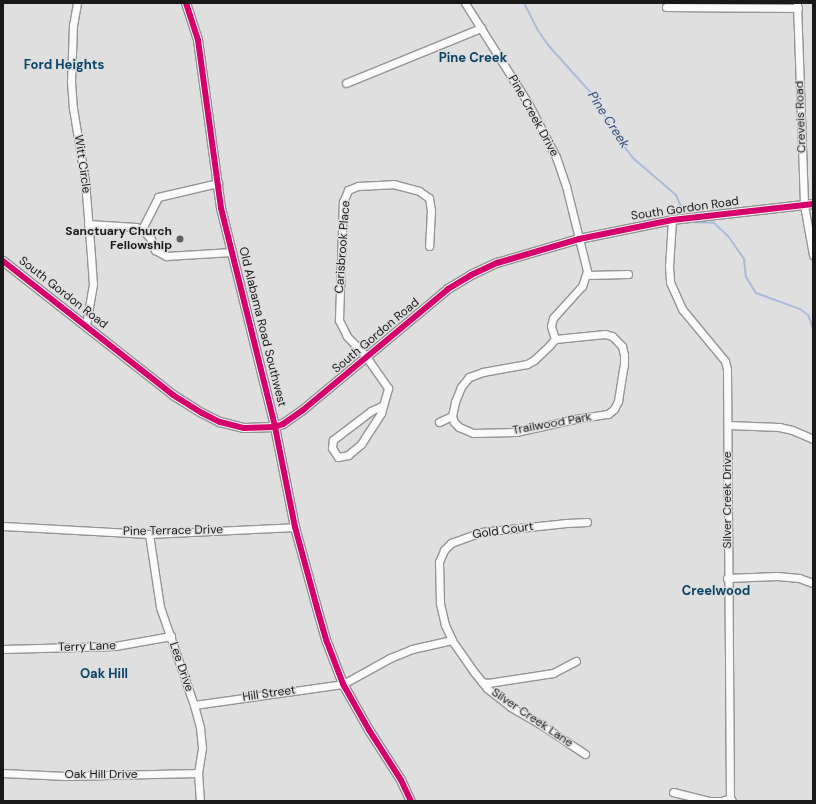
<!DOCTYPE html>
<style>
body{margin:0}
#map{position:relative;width:816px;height:804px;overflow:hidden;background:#dfdfdf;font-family:"DM Sans",sans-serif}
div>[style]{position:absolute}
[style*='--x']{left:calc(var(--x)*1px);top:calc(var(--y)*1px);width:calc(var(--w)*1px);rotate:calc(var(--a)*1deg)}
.stream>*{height:2px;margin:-1px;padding:0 1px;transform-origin:1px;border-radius:1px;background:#aabbd9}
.roads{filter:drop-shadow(1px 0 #949494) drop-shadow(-1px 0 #949494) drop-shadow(0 1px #949494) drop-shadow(0 -1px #949494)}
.minor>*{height:7px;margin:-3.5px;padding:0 3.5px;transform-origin:3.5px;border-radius:3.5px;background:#fafafa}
.tertiary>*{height:8px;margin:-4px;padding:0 4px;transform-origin:4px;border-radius:4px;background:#fafafa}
.cycleway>*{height:6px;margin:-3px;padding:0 3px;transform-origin:3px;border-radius:3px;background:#d6006c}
.dots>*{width:11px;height:11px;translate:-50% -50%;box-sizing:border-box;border:2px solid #dedee0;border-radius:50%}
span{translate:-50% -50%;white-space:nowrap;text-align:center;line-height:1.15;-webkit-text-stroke:3px #dedee0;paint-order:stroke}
.street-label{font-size:12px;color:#191919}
.poi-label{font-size:12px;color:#191919;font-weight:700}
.right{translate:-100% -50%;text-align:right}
.neighbourhood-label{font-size:13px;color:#084465;font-weight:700}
.water-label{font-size:13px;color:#2c497f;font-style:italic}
.frame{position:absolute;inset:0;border:4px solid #191919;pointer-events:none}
</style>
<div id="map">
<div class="stream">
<i style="--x:524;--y:3;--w:29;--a:63"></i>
<i style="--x:537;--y:29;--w:19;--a:55"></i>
<i style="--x:548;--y:45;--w:66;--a:48.1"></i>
<i style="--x:592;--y:94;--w:48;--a:59.7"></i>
<i style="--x:616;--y:135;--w:19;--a:54"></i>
<i style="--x:627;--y:150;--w:10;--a:53"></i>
<i style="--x:633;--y:158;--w:57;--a:40.7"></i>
<i style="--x:676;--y:195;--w:20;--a:66"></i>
<i style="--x:690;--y:222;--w:24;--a:2"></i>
<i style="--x:714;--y:223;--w:19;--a:43"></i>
<i style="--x:728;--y:236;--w:28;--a:55"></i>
<i style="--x:744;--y:259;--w:18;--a:84"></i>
<i style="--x:746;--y:277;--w:19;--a:58"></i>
<i style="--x:756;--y:293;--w:47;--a:20"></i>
<i style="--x:800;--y:309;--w:10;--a:37"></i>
<i style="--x:808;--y:315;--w:14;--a:69"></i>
</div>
<div class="roads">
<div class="minor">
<i style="--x:77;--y:3;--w:22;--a:100"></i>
<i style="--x:73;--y:25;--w:56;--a:92"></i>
<i style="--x:71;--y:81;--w:27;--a:86"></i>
<i style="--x:73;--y:108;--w:74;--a:80.7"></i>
<i style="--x:85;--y:181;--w:75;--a:85.4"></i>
<i style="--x:91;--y:256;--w:28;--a:86"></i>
<i style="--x:93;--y:284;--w:42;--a:99.7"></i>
<i style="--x:465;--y:3;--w:118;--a:57.8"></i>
<i style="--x:528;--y:103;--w:61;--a:62.6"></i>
<i style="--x:556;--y:157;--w:31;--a:71"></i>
<i style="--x:566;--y:186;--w:88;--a:76.1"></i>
<i style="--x:587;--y:271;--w:16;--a:108"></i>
<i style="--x:582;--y:286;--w:43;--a:132.2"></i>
<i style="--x:553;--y:318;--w:8;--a:104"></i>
<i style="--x:551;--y:326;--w:14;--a:73"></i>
<i style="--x:555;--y:339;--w:9;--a:131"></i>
<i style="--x:549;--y:346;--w:21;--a:137"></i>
<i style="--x:534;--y:360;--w:8;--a:150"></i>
<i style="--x:527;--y:364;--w:45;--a:169.7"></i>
<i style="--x:483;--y:372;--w:15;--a:160"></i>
<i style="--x:469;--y:377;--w:13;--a:129"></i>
<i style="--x:461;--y:387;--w:16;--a:112"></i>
<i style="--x:455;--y:402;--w:14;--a:102"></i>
<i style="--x:452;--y:416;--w:6;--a:72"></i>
<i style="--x:454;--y:422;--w:7;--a:45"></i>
<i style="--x:459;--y:427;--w:15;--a:23"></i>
<i style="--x:473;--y:433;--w:43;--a:-1.3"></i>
<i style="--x:516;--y:432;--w:60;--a:-12.4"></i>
<i style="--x:575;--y:419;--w:33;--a:-9"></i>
<i style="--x:608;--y:414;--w:8;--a:-40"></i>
<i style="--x:614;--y:409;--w:9;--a:-63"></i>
<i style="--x:618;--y:401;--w:36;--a:-81"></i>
<i style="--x:624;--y:365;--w:10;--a:-90"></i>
<i style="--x:624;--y:355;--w:9;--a:-103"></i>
<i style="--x:622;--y:346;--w:14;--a:-135"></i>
<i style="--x:612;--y:336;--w:7;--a:-164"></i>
<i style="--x:605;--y:334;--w:50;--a:174.3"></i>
<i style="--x:797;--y:3;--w:202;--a:88"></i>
<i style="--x:804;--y:205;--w:51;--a:79.8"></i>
<i style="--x:666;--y:7;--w:132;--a:0.4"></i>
<i style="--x:346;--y:83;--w:146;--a:-22.2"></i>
<i style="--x:672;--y:220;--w:46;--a:93.7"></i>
<i style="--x:669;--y:266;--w:16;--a:86"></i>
<i style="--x:670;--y:282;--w:30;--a:66"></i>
<i style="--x:682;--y:309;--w:67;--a:50.4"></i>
<i style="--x:725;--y:361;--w:8;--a:76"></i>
<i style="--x:727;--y:369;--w:429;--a:89.6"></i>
<i style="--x:88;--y:224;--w:48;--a:3.6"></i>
<i style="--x:136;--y:227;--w:6;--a:18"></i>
<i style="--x:142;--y:229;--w:13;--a:48"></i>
<i style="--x:151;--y:239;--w:12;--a:70"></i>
<i style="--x:155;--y:250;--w:13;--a:29"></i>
<i style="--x:166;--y:256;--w:66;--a:-3.5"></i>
<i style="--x:142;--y:229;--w:36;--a:-63"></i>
<i style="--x:158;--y:197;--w:62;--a:-13.1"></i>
<i style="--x:587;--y:275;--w:41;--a:-1.4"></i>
<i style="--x:382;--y:406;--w:12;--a:156"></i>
<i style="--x:371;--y:411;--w:48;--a:142.7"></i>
<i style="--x:333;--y:440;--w:8;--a:97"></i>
<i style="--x:332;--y:448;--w:11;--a:56"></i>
<i style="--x:338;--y:457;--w:10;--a:-11"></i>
<i style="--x:348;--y:455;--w:17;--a:-40"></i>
<i style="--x:361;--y:444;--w:37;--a:-57"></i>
<i style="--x:381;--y:413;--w:26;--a:-74"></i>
<i style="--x:388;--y:388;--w:39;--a:-125"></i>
<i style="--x:366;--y:356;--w:28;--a:-134"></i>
<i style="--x:347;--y:336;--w:18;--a:-117"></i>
<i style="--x:339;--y:320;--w:118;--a:-88.1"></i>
<i style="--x:343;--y:202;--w:13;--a:-67"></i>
<i style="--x:348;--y:190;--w:11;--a:-22"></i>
<i style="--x:358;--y:186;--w:35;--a:-3"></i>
<i style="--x:393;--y:184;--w:27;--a:15"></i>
<i style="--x:419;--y:191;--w:12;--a:35"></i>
<i style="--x:429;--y:198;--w:12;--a:81"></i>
<i style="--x:431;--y:210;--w:36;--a:93"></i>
<i style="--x:439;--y:422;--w:14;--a:-25"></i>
<i style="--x:728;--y:425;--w:51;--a:2.2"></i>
<i style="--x:779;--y:427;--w:13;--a:13"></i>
<i style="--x:792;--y:430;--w:23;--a:23"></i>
<i style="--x:3;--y:526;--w:146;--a:3.1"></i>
<i style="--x:149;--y:534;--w:146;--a:-2.7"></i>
<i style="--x:149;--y:534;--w:74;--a:81.4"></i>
<i style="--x:160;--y:607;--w:104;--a:70.9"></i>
<i style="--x:194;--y:705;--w:24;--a:75"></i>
<i style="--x:200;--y:728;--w:20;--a:84"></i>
<i style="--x:202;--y:748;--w:25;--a:99"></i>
<i style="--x:198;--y:773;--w:28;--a:86"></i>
<i style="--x:727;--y:578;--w:50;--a:-2.3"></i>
<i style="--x:777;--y:576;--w:22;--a:5"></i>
<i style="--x:799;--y:578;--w:15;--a:20"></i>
<i style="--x:3;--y:649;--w:112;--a:-1.5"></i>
<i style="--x:115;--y:646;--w:57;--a:-10.1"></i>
<i style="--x:482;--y:682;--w:6;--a:9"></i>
<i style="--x:488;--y:683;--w:66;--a:-8.7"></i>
<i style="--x:553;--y:673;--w:26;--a:-28"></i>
<i style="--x:194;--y:705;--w:150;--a:-8"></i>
<i style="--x:343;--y:684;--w:54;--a:-29"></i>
<i style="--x:390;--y:658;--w:24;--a:-22"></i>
<i style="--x:412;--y:649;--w:41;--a:-12.7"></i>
<i style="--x:585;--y:754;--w:54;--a:-146.3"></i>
<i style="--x:540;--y:724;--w:34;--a:-150"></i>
<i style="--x:511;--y:707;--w:31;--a:-142"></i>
<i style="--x:487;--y:688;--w:21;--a:-129"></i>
<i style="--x:474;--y:672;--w:39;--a:-125"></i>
<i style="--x:452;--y:640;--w:17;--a:-115"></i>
<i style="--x:445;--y:625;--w:23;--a:-103"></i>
<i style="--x:440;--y:603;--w:41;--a:-91.4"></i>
<i style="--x:439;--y:562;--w:13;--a:-67"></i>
<i style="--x:444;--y:550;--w:10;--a:-45"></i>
<i style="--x:451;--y:543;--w:32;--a:-20"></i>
<i style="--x:481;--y:532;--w:86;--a:-6"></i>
<i style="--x:567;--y:523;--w:20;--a:-3"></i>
<i style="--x:3;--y:773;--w:62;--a:2.8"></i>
<i style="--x:65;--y:776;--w:133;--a:-1.3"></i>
<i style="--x:673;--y:792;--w:36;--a:14"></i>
<i style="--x:708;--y:801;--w:14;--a:0"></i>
<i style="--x:722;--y:801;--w:9;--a:-21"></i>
<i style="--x:730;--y:798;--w:4;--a:56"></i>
</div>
<div class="tertiary">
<i style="--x:186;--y:3;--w:39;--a:72"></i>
<i style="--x:198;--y:40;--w:170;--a:82.2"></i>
<i style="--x:221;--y:208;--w:226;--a:76.1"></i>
<i style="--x:275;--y:427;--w:102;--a:78.7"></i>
<i style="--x:295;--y:527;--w:84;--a:74.8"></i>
<i style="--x:317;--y:608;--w:35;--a:74"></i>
<i style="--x:327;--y:642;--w:45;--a:69.1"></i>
<i style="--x:343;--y:684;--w:53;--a:60.5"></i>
<i style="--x:369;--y:730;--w:59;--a:57.4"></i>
<i style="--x:401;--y:780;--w:23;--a:65"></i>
<i style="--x:3;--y:261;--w:216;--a:38.2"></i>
<i style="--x:173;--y:395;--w:34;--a:32"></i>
<i style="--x:202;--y:413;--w:20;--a:27"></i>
<i style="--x:220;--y:422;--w:25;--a:14"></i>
<i style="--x:244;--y:428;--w:31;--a:-2"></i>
<i style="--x:275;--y:427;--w:9;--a:-21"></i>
<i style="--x:283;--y:424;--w:24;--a:-35"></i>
<i style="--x:303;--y:410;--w:189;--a:-39.8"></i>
<i style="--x:448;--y:289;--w:27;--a:-31"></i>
<i style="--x:471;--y:275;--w:29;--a:-25"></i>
<i style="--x:497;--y:263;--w:85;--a:-16.3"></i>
<i style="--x:579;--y:239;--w:95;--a:-11.5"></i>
<i style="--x:672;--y:220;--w:142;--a:-6.5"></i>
</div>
</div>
<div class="cycleway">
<i style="--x:186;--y:3;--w:39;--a:72"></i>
<i style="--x:198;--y:40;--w:170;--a:82.2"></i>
<i style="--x:221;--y:208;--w:226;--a:76.1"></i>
<i style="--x:275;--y:427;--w:102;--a:78.7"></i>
<i style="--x:295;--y:527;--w:84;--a:74.8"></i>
<i style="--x:317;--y:608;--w:35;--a:74"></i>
<i style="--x:327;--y:642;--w:45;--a:69.1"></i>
<i style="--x:343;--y:684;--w:53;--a:60.5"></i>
<i style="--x:369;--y:730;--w:59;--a:57.4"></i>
<i style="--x:401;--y:780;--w:23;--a:65"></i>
<i style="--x:3;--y:261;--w:216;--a:38.2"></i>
<i style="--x:173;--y:395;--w:34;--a:32"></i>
<i style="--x:202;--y:413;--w:20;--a:27"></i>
<i style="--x:220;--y:422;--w:25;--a:14"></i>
<i style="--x:244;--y:428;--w:31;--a:-2"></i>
<i style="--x:275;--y:427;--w:9;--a:-21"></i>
<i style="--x:283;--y:424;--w:24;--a:-35"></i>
<i style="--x:303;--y:410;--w:189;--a:-39.8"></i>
<i style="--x:448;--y:289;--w:27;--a:-31"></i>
<i style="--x:471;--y:275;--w:29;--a:-25"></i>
<i style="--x:497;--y:263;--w:85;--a:-16.3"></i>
<i style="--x:579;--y:239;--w:95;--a:-11.5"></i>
<i style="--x:672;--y:220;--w:142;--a:-6.5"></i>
</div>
<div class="dots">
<i style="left:180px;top:239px;background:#5e5e5e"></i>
</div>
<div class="street-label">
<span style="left:533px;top:116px;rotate:61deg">Pine Creek Drive</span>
<span style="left:801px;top:117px;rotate:-92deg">Creveis Road</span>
<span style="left:82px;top:164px;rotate:82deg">Witt Circle</span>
<span style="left:685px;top:209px;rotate:-8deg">South Gordon Road</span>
<span style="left:343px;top:247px;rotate:-86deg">Carisbrook Place</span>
<span style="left:63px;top:293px;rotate:38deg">South Gordon Road</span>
<span style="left:262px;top:327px;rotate:76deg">Old Alabama Road Southwest</span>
<span style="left:376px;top:336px;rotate:-40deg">South Gordon Road</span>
<span style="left:552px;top:424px;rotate:-10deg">Trailwood Park</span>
<span style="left:728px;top:500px;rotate:-90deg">Silver Creek Drive</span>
<span style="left:173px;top:531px;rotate:-1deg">Pine Terrace Drive</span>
<span style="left:503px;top:531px;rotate:-8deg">Gold Court</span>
<span style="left:87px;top:647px;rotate:-2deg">Terry Lane</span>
<span style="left:181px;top:667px;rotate:71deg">Lee Drive</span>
<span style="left:269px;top:694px;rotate:-8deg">Hill Street</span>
<span style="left:532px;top:718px;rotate:34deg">Silver Creek Lane</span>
<span style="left:101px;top:775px">Oak Hill Drive</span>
</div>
<div class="poi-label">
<span class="right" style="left:172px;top:239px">Sanctuary Church<br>Fellowship</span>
</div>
<div class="neighbourhood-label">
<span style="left:473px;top:58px">Pine Creek</span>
<span style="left:64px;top:65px">Ford Heights</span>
<span style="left:716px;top:591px">Creelwood</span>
<span style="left:104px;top:674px">Oak Hill</span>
</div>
<div class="water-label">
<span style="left:608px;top:120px;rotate:57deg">Pine Creek</span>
</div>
<div class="frame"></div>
</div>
